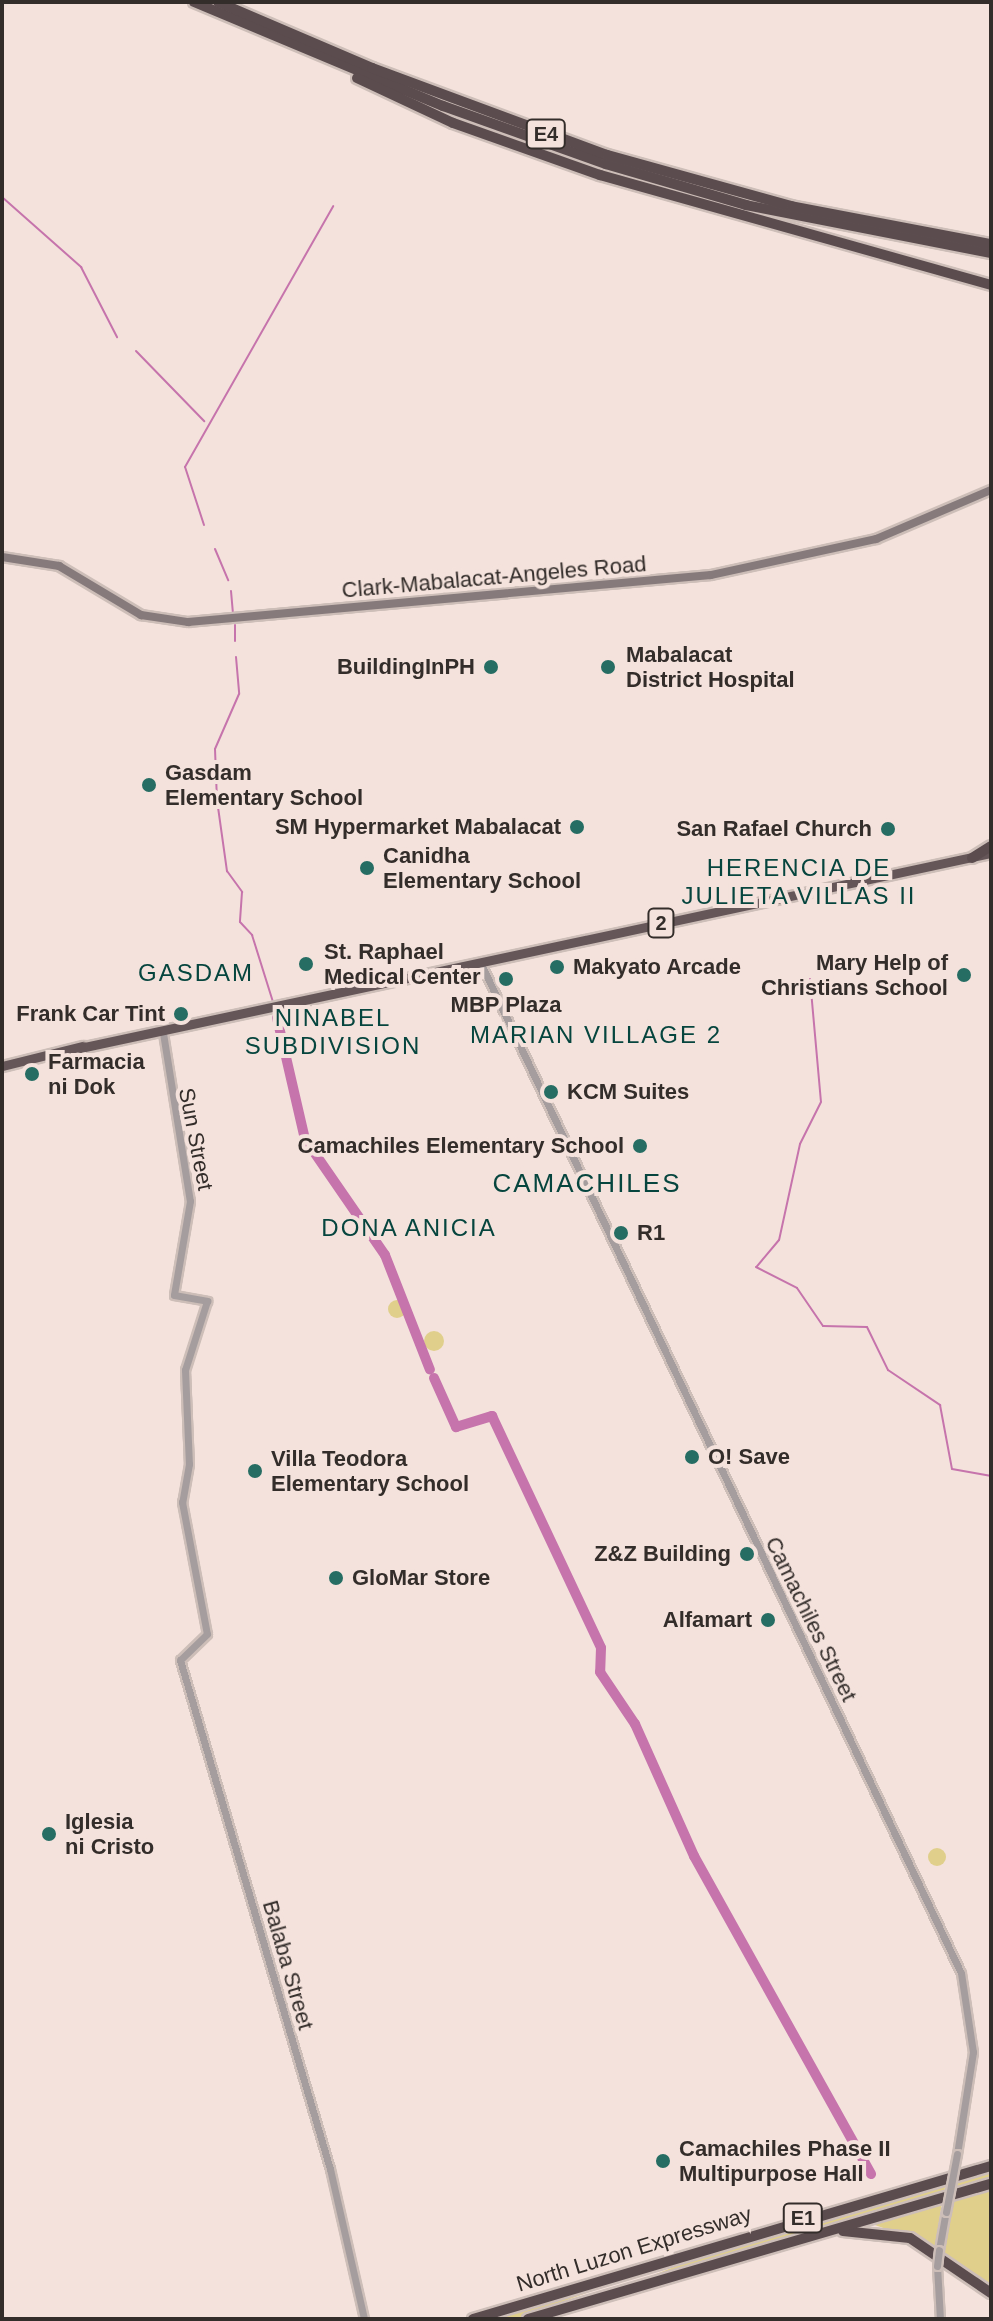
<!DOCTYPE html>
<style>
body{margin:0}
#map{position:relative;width:993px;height:2321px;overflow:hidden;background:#f4e2dc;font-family:Helvetica,sans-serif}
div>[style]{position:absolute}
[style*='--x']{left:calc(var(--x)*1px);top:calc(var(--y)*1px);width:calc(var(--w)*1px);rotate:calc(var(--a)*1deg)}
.green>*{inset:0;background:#e0cf8b}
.round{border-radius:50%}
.stream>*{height:2px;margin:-1px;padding:0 1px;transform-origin:1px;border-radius:1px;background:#c674ac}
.river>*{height:10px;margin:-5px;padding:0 5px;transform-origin:5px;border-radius:5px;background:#c674ac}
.roads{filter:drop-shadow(2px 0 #cdbeb8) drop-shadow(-2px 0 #cdbeb8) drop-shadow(0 2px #cdbeb8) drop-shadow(0 -2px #cdbeb8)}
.tertiary>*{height:7px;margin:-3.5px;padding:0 3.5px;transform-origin:3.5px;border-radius:3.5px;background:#a59d9e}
.secondary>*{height:8px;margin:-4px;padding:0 4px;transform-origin:4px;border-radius:4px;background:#867a7b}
.trunk>*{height:9px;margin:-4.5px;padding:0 4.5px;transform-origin:4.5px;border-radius:4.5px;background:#655658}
.motorway>*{height:10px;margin:-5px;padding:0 5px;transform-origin:5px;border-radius:5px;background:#5b4c4e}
.bridges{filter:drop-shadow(2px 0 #cdbeb8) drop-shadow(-2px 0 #cdbeb8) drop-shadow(0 2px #cdbeb8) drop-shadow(0 -2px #cdbeb8)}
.tertiary-bridge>*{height:7px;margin:-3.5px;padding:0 3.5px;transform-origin:3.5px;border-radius:3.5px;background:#a59d9e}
.dots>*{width:22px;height:22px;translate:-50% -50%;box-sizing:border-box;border:4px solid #f4e2dc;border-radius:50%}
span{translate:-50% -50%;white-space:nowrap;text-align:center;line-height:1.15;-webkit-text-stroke:8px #f4e2dc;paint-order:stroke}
.shield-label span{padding:2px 6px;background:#f4e2dc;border:2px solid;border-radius:6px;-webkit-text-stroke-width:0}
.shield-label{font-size:20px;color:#332d2a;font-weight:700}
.street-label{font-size:22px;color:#332d2a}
.poi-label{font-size:22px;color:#332d2a;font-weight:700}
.left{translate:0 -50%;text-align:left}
.right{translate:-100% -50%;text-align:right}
.neighbourhood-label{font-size:24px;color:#06453e;letter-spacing:2px}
.quarter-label{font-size:26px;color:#06453e;letter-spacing:2px}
.frame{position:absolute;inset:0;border:4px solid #332d2a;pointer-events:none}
</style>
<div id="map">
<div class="green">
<i class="round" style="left:388px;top:1300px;width:18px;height:18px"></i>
<i class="round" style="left:424px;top:1331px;width:20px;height:20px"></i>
<i class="round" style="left:928px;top:1848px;width:18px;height:18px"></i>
<i style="clip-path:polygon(991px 2170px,991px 2179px,952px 2190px,954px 2181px)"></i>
<i style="clip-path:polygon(946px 2182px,944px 2193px,641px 2280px,720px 2249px)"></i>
<i style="clip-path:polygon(991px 2190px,991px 2287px,943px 2252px,951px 2202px)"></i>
<i style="clip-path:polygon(942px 2203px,935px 2246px,869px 2223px)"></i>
<i style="clip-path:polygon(647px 2271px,515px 2319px,479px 2319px)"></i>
</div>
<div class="stream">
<i style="--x:2;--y:197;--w:106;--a:41.5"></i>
<i style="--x:81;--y:267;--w:79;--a:62.8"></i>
<i style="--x:136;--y:351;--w:98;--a:45.8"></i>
<i style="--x:204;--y:525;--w:61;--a:-108.1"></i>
<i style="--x:185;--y:467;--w:300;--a:-60.4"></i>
<i style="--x:215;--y:549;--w:34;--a:67"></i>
<i style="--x:231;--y:591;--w:21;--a:85"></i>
<i style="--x:235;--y:625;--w:16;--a:90"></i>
<i style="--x:236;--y:657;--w:37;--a:85"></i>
<i style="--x:239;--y:694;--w:60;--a:113.6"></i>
<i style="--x:215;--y:749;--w:51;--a:87.8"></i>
<i style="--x:217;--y:800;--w:72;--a:82"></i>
<i style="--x:227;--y:871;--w:26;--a:54"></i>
<i style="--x:242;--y:892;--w:30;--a:94"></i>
<i style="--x:240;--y:922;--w:18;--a:47"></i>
<i style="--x:252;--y:935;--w:70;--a:72.6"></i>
<i style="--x:810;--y:979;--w:123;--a:84.9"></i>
<i style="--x:821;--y:1102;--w:47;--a:116.6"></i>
<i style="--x:800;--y:1144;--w:98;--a:102.3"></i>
<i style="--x:779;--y:1240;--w:35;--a:130"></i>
<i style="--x:756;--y:1267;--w:46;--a:27.1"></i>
<i style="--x:797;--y:1288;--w:46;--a:55.6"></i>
<i style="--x:823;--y:1326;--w:44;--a:1.3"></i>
<i style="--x:867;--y:1327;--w:48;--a:64"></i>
<i style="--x:888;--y:1370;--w:63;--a:33.9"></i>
<i style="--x:940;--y:1405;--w:65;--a:79.4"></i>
<i style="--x:952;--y:1469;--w:40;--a:10"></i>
</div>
<div class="river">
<i style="--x:277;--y:1018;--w:124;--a:77"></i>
<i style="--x:305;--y:1139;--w:141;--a:55.4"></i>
<i style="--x:385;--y:1255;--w:123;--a:68.6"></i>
<i style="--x:434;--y:1378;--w:54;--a:65.8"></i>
<i style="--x:456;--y:1427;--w:38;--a:-17"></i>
<i style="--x:492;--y:1416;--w:256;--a:64.8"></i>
<i style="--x:601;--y:1648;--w:24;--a:92"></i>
<i style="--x:600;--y:1672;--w:63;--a:56.1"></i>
<i style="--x:635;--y:1724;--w:145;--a:65.9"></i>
<i style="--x:694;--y:1856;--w:364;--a:60.9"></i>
</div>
<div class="roads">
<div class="tertiary">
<i style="--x:481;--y:964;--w:1117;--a:64.56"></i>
<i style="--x:961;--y:1973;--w:80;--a:81.4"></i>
<i style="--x:973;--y:2052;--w:103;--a:98.9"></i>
<i style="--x:163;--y:1033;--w:170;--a:80.9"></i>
<i style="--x:190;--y:1201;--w:95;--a:99.7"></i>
<i style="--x:174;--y:1295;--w:34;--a:10"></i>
<i style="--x:207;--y:1301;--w:72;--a:107.7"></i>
<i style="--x:185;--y:1370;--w:94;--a:87.6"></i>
<i style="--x:189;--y:1464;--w:39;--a:100"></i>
<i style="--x:182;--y:1502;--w:134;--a:79.3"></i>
<i style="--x:207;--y:1634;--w:37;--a:136"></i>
<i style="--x:180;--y:1660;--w:531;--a:73.58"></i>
<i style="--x:330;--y:2169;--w:154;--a:77.2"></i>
<i style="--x:939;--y:2250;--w:39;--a:-80"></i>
<i style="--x:937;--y:2266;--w:53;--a:86.8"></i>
</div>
<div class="secondary">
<i style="--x:2;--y:557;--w:58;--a:9"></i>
<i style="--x:59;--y:566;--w:96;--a:30.9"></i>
<i style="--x:141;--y:615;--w:48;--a:8.5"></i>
<i style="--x:188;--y:622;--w:525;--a:-5.14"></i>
<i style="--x:711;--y:575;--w:169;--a:-12.3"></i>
<i style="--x:876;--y:539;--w:125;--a:-23.1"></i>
</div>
<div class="trunk">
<i style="--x:80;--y:1048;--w:932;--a:-12.08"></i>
<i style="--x:2;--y:1066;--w:83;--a:-13.9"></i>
</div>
<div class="motorway">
<i style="--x:194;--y:2;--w:270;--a:22.7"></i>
<i style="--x:443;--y:106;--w:173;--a:19.6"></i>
<i style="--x:606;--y:164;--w:146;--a:16.3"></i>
<i style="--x:746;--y:205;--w:250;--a:11.1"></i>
<i style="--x:218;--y:2;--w:168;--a:23.2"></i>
<i style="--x:372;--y:68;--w:251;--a:20.3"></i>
<i style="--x:607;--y:155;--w:191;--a:15.5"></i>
<i style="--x:791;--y:206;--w:204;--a:10.8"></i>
<i style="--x:357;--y:78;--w:106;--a:25.1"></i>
<i style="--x:453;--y:123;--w:156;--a:19.5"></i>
<i style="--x:600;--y:175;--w:406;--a:15.7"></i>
<i style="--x:972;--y:858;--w:22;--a:-32"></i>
<i style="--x:843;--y:2231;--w:67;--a:6"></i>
<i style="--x:910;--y:2238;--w:98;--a:34.2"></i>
<i style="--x:473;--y:2319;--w:540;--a:-16.46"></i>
<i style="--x:528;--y:2319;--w:482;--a:-16.3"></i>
</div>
</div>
<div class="bridges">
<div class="tertiary-bridge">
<i style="--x:946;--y:2212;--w:59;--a:-79.3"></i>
<i style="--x:937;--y:2266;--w:16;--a:-83"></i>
</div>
</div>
<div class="dots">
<i style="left:491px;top:667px;background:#266d63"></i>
<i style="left:608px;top:667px;background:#266d63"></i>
<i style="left:149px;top:785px;background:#266d63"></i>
<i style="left:577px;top:827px;background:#266d63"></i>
<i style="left:888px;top:829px;background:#266d63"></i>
<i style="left:367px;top:868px;background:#266d63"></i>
<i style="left:306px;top:964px;background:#266d63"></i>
<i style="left:557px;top:967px;background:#266d63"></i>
<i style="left:964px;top:975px;background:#266d63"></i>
<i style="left:506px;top:979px;background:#266d63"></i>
<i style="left:181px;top:1014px;background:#266d63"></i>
<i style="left:32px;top:1074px;background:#266d63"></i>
<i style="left:551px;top:1092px;background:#266d63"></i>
<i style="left:640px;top:1146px;background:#266d63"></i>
<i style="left:621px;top:1233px;background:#266d63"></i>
<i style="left:692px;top:1457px;background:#266d63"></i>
<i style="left:255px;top:1471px;background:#266d63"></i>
<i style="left:747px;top:1554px;background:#266d63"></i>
<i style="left:336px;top:1578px;background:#266d63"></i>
<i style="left:768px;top:1620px;background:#266d63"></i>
<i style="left:49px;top:1834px;background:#266d63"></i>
<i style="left:663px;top:2161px;background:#266d63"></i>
</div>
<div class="shield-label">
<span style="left:546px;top:134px">E4</span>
<span style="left:661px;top:923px">2</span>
<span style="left:803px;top:2218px">E1</span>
</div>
<div class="street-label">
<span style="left:494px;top:577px;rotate:-5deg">Clark-Mabalacat-Angeles Road</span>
<span style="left:196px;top:1139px;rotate:79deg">Sun Street</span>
<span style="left:811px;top:1619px;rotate:64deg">Camachiles Street</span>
<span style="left:288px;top:1965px;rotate:74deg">Balaba Street</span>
<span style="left:634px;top:2249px;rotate:-17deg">North Luzon Expressway</span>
</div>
<div class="poi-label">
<span class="left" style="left:626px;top:667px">Mabalacat<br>District Hospital</span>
<span class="right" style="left:475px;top:667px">BuildingInPH</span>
<span class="left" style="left:165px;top:785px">Gasdam<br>Elementary School</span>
<span class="right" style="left:561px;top:827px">SM Hypermarket Mabalacat</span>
<span class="right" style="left:872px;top:829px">San Rafael Church</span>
<span class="left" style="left:383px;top:868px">Canidha<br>Elementary School</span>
<span class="left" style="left:324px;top:964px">St. Raphael<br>Medical Center</span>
<span class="right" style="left:948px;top:975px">Mary Help of<br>Christians School</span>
<span class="left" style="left:573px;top:967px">Makyato Arcade</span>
<span style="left:506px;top:1005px">MBP Plaza</span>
<span class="right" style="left:165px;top:1014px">Frank Car Tint</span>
<span class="left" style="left:48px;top:1074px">Farmacia<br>ni Dok</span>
<span class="left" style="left:567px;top:1092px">KCM Suites</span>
<span class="right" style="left:624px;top:1146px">Camachiles Elementary School</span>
<span class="left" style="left:637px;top:1233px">R1</span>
<span class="left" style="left:708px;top:1457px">O! Save</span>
<span class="left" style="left:271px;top:1471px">Villa Teodora<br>Elementary School</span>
<span class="right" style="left:731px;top:1554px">Z&amp;Z Building</span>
<span class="left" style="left:352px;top:1578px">GloMar Store</span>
<span class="right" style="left:752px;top:1620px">Alfamart</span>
<span class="left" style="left:65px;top:1834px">Iglesia<br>ni Cristo</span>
<span class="left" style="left:679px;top:2161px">Camachiles Phase II<br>Multipurpose Hall</span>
</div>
<div class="neighbourhood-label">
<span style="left:799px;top:882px">HERENCIA DE<br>JULIETA VILLAS II</span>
<span style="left:196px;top:973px">GASDAM</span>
<span style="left:333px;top:1032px">NINABEL<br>SUBDIVISION</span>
<span style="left:596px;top:1035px">MARIAN VILLAGE 2</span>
<span style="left:409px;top:1228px">DONA ANICIA</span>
</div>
<div class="quarter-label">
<span style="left:587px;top:1184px">CAMACHILES</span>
</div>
<div class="frame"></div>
</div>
